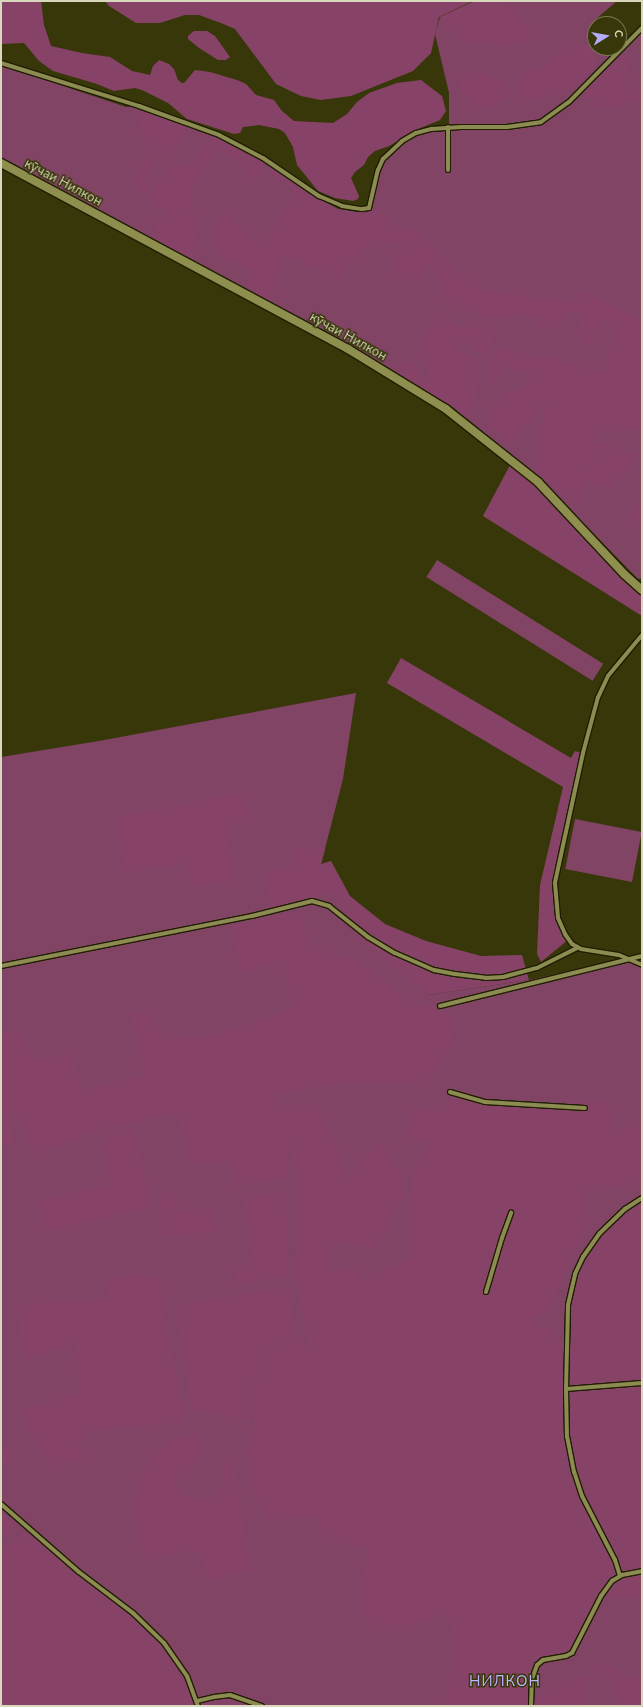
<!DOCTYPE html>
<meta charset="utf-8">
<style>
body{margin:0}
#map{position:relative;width:643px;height:1707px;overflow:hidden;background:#383709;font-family:"Nunito Sans",sans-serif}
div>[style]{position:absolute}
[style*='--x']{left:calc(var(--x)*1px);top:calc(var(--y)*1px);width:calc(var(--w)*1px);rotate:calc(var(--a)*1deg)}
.green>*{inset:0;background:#814465;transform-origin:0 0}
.forest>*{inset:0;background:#864367}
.roads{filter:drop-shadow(1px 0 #1f1e01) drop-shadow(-1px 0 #1f1e01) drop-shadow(0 1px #1f1e01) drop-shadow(0 -1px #1f1e01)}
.street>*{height:4px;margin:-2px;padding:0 2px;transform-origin:2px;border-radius:2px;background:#8c8c52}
.secondary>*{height:8px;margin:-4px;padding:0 4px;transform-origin:4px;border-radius:4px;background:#8e8e4e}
span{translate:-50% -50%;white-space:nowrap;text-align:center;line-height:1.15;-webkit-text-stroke:3px #383709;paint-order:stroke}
.street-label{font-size:13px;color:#d8d9bc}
.quarter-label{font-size:15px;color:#bcb6fd;letter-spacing:1px}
.frame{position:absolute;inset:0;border:2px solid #d8d9bc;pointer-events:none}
.north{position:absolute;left:587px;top:16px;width:40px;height:40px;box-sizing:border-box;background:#383709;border:1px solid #787851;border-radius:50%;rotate:79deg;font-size:11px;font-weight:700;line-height:16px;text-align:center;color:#d8d9bc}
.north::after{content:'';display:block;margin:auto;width:14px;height:18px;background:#b4acf9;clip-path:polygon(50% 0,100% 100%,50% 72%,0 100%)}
</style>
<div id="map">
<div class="green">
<i style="clip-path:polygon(475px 1px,617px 1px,596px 19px,592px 31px,595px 32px,595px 48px,619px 48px,619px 36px,634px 38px,642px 30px,642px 578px,638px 579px,541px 480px,453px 407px,326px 332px,1px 158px,1px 65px,126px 107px,143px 106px,190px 123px,266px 161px,275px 163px,286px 177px,312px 195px,338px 209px,356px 212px,369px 208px,378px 165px,395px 147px,412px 136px,431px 130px,449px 129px,449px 93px,435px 34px,440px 17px)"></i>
<i style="left:437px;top:560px;width:196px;height:20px;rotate:32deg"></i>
<i style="clip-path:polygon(356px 693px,343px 779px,321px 864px,428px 995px,529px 980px,642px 954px,642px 1706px,1px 1706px,1px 757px,99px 741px)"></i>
<i style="left:575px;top:819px;width:68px;height:51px;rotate:11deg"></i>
</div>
<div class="forest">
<i style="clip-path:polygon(1px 1px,41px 1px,44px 25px,51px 46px,82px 53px,110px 57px,132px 71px,150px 75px,153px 66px,159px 60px,169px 64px,174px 69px,178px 80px,182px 83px,184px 83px,195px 70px,210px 72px,237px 80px,246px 84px,256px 95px,274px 100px,282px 111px,294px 121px,333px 123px,347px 114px,357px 102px,369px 93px,397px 83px,421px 80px,442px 96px,446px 111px,440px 120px,418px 129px,389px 146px,375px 151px,368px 157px,364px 165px,355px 172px,351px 178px,359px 196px,358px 199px,353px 201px,335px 198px,318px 191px,297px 165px,293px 147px,285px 133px,279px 129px,259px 125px,243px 127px,240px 133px,234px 134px,187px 119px,168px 103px,142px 90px,135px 88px,114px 91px,97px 84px,53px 71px,39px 61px,24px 43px,1px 44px)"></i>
<i style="clip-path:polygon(105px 1px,473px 1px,439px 17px,431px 53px,413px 71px,351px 96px,321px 100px,301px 96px,276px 84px,235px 29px,221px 23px,199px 15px,185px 15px,160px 23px,136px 23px,109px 6px)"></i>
<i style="clip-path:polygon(475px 1px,499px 1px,517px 11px,532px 31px,526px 40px,509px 45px,471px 42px,457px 38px,449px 31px,440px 17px)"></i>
<i style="clip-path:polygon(194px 31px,207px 31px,215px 36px,230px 57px,226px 60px,218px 60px,199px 48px,188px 39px,188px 36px)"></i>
<i style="clip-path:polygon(573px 43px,593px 44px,595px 50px,597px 65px,581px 84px,565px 92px,530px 100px,519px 95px,517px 79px,521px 74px,547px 63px)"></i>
<i style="clip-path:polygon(620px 53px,632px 58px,626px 75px,626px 84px,629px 89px,633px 91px,642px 89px,642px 99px,605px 110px,596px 107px,583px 91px)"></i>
<i style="clip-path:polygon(481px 72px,510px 85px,510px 96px,503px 101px,488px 106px,479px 108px,472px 103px,464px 95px,459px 85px,462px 73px)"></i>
<i style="clip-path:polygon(143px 106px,190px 123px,172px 154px,165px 154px,141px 136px,139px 121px)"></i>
<i style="clip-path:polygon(213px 134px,240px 146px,266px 161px,255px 180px,245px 176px,249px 167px,217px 150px,191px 188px,191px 211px,181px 214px,200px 214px,193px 261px,153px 240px,155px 222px,167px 215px,164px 210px,150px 202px,149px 196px,170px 165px,179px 165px,183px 167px,192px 163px)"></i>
<i style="clip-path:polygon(147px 156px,156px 162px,145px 180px,151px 183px,145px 193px,129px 183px)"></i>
<i style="clip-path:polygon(275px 163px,286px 177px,312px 195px,338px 209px,356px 212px,369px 208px,403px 228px,420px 235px,438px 254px,464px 276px,487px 291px,561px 301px,577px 298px,582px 290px,642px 321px,642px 429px,596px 432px,590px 469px,597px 441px,637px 455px,623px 478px,613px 486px,607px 487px,588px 482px,578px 503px,534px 475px,536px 449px,545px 406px,539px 405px,533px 422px,522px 427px,517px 437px,511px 442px,488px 427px,488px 413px,493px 406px,503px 394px,510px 391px,520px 390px,526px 385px,530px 375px,513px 369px,502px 367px,494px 382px,487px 378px,496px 346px,534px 356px,560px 359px,573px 365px,603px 372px,613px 330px,604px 320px,595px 328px,592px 343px,585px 346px,581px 344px,577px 338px,577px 328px,582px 314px,580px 312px,573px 312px,551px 329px,539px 327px,540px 317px,521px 315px,490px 318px,468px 310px,446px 301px,440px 292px,443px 281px,427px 265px,418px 278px,404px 280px,394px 274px,390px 264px,394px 256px,403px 248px,383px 241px,373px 241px,359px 258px,350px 259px,339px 278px,285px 255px,270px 303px,245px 289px,252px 272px,215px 254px,213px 241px,215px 225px,220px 218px,233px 212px,238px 224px,253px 237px,267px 245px,274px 221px,294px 196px,292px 187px,271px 172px)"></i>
<i style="clip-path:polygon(438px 316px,464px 328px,486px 325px,491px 328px,494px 335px,493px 344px,487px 355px,475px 351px,472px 346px,452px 336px,463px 353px,479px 360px,476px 402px,467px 419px,453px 407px,397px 374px,401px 363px,407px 361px,411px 362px,417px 371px,426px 379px,429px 376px,425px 362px,414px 356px,422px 342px,425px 330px,433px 326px)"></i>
<i style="clip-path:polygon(511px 463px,553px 499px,642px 592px,642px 616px,483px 516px)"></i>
<i style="clip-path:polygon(642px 505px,642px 529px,628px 517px,634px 508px)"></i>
<i style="clip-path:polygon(401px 658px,571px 758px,575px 751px,582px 753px,553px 882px,560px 918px,569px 939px,541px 962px,537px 954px,540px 885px,563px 787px,387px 683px)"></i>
<i style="clip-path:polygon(241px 793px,251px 816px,225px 828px,237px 881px,192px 885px,185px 863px,125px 872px,114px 818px)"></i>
<i style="clip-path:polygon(291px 847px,325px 849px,321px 864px,331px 861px,350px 896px,385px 924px,426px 941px,481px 956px,522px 955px,529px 980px,428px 995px,354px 934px,334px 892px,273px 912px,263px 875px,291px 867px)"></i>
<i style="clip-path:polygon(301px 911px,309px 945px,360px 962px,414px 1005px,443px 1005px,451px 1020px,453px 1042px,429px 1080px,405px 1084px,350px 1082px,318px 1086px,277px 1094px,280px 1105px,314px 1105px,334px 1139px,346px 1178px,377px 1142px,387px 1150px,404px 1177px,403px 1200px,391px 1212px,390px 1227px,376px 1248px,354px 1243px,338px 1243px,332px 1249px,328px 1271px,342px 1268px,355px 1270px,364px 1280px,376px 1273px,412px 1257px,407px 1239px,412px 1173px,427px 1142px,403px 1135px,414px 1106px,442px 1112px,452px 1093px,479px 1099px,534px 1103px,608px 1101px,615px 1129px,642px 1125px,642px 1179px,626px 1187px,594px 1185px,584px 1191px,590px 1224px,581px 1237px,562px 1278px,552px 1309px,530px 1319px,553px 1332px,570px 1350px,568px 1305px,577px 1271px,599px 1235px,633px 1205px,642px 1200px,642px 1599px,602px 1596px,573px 1654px,567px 1658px,544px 1659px,534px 1668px,530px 1683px,532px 1702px,544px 1689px,588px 1675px,585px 1703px,587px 1706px,445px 1706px,455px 1648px,448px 1613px,406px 1626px,371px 1625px,362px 1612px,360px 1590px,368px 1548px,346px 1544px,323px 1536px,318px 1518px,276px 1519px,266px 1516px,260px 1510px,254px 1493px,246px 1451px,247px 1444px,251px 1441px,253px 1430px,256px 1378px,275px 1346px,296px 1336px,309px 1349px,296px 1279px,295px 1217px,297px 1178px,288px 1140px,287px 1179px,232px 1186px,231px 1162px,190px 1164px,177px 1113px,101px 1129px,34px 1155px,18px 1115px,10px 1110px,13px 1145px,1px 1147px,1px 1034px,7px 1032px,24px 1034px,33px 1061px,73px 1053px,81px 1091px,144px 1075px,130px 1014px,150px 1011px,161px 1039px,207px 1037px,261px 1021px,292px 1006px,284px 960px,241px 972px,230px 925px)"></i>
<i style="clip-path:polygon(135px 1130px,152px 1207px,46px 1231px,36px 1201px,110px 1185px,100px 1140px)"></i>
<i style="clip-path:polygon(176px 1191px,178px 1211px,214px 1207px,217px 1231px,163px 1237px,158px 1193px)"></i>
<i style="clip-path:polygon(286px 1192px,289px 1276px,236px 1284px,235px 1267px,252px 1262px,243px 1199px)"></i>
<i style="clip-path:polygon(137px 1273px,162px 1281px,163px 1311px,187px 1421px,92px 1431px,78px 1441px,85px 1459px,76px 1460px,58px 1468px,39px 1450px,20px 1411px,80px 1391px,75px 1343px,22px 1359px,18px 1304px,107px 1299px,108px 1281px)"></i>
<i style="clip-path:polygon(290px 1286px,295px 1335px,273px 1345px,255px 1378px,251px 1421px,191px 1409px,175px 1306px)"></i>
<i style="clip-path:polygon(193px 1433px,204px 1449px,197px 1463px,180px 1473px,175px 1482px,180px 1495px,210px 1499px,225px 1488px,222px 1464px,234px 1462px,251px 1570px,223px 1575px,209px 1581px,201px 1554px,179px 1551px,159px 1559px,147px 1560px,141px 1547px,133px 1509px,136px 1489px,149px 1459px,167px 1442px)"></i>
<i style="clip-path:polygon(1px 1444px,14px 1454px,1px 1471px)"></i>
<i style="clip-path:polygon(1px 1513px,16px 1525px,1px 1541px)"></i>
<i style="clip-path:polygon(30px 1527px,49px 1546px,82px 1570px,110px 1597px,141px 1617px,172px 1647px,196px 1693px,198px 1700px,233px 1696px,262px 1706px,1px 1706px,1px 1550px)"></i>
<i style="clip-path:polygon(591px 1663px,611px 1667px,632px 1678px,642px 1678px,642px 1706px,616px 1706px,614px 1685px)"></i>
</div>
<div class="roads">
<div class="street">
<i style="--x:1;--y:63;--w:145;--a:17.3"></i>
<i style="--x:139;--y:106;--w:85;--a:19.9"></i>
<i style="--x:219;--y:135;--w:50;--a:27.6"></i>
<i style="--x:263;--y:158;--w:68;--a:34.2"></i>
<i style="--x:319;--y:196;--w:25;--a:23"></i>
<i style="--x:342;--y:206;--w:20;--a:9"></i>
<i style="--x:362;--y:209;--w:7;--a:-8"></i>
<i style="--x:369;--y:208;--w:39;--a:-77"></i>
<i style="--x:378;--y:170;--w:12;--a:-66"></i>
<i style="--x:383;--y:159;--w:26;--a:-43"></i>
<i style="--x:402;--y:141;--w:16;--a:-30"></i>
<i style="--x:416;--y:133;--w:16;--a:-15"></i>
<i style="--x:431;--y:129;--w:30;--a:-4"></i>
<i style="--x:461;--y:127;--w:46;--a:0"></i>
<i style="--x:507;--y:127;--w:34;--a:-8"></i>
<i style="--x:541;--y:122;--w:34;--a:-36"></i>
<i style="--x:569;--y:102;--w:104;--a:-45.4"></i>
<i style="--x:448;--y:127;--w:43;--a:90"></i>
<i style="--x:642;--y:635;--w:53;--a:129.7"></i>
<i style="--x:608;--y:676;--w:23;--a:115"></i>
<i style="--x:598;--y:697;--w:58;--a:105"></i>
<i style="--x:583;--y:753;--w:133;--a:102.2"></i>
<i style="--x:555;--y:883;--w:35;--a:85"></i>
<i style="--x:558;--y:918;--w:17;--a:66"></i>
<i style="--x:565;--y:934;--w:12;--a:55"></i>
<i style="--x:572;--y:944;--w:10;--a:29"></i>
<i style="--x:581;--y:949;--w:38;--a:9"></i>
<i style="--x:619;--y:955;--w:25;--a:23"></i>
<i style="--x:1;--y:966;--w:256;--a:-11.3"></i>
<i style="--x:252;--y:916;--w:62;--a:-14"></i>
<i style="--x:312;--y:901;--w:18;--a:16"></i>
<i style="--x:329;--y:906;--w:50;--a:38.5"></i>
<i style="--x:368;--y:937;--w:31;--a:31"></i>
<i style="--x:395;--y:953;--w:43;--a:23.6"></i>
<i style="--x:434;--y:970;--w:21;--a:11"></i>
<i style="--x:455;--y:974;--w:31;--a:7"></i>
<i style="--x:486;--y:978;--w:17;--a:-3"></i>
<i style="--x:503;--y:977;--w:35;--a:-15"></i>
<i style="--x:537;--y:968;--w:45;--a:-26.6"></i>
<i style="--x:440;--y:1006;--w:208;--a:-13.9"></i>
<i style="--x:450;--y:1092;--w:36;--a:16"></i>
<i style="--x:485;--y:1102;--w:100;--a:3.4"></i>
<i style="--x:486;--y:1292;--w:56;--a:-73.5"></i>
<i style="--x:502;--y:1238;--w:27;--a:-70"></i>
<i style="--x:566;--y:1389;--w:84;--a:-88.6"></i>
<i style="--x:568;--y:1305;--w:32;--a:-77"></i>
<i style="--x:575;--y:1274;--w:19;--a:-65"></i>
<i style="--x:583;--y:1257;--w:29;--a:-55"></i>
<i style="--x:600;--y:1233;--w:35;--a:-44"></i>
<i style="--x:625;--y:1209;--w:20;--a:-33"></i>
<i style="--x:1;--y:1504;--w:103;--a:41.1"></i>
<i style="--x:79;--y:1572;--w:68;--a:37.2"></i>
<i style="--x:133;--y:1613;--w:43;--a:44.1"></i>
<i style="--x:164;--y:1643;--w:40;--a:55.1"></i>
<i style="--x:187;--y:1676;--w:32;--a:70"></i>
<i style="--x:620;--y:1576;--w:17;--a:-107"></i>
<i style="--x:615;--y:1560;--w:72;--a:-117.3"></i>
<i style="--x:582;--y:1496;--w:25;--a:-108"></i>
<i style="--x:574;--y:1472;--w:36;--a:-101"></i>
<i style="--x:567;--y:1437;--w:48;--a:-91.2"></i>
<i style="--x:566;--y:1389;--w:76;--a:-4.5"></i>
<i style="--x:197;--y:1701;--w:17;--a:-13"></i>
<i style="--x:214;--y:1697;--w:16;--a:-7"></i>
<i style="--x:230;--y:1695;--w:34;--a:19"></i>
<i style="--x:531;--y:1706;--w:27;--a:-88"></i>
<i style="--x:532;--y:1679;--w:15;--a:-70"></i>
<i style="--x:537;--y:1665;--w:8;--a:-40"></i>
<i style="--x:543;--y:1660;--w:23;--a:-10"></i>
<i style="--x:566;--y:1656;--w:7;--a:-27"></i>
<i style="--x:572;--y:1653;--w:64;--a:-63"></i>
<i style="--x:601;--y:1596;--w:19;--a:-54"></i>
<i style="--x:612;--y:1581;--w:12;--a:-31"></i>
<i style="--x:622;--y:1575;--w:20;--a:-11"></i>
</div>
<div class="secondary">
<i style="--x:1;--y:163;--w:394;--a:28.2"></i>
<i style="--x:348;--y:349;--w:115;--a:31.5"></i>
<i style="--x:446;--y:409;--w:117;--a:38.4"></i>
<i style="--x:538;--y:482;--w:126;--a:46.9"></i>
<i style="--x:624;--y:574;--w:24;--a:42"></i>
</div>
</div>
<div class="street-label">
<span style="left:63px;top:183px;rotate:28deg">кӯчаи Нилкон</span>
<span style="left:348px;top:337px;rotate:29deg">кӯчаи Нилкон</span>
</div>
<div class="quarter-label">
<span style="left:505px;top:1682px">НИЛКОН</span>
</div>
<div class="frame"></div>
<div class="north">С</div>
</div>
